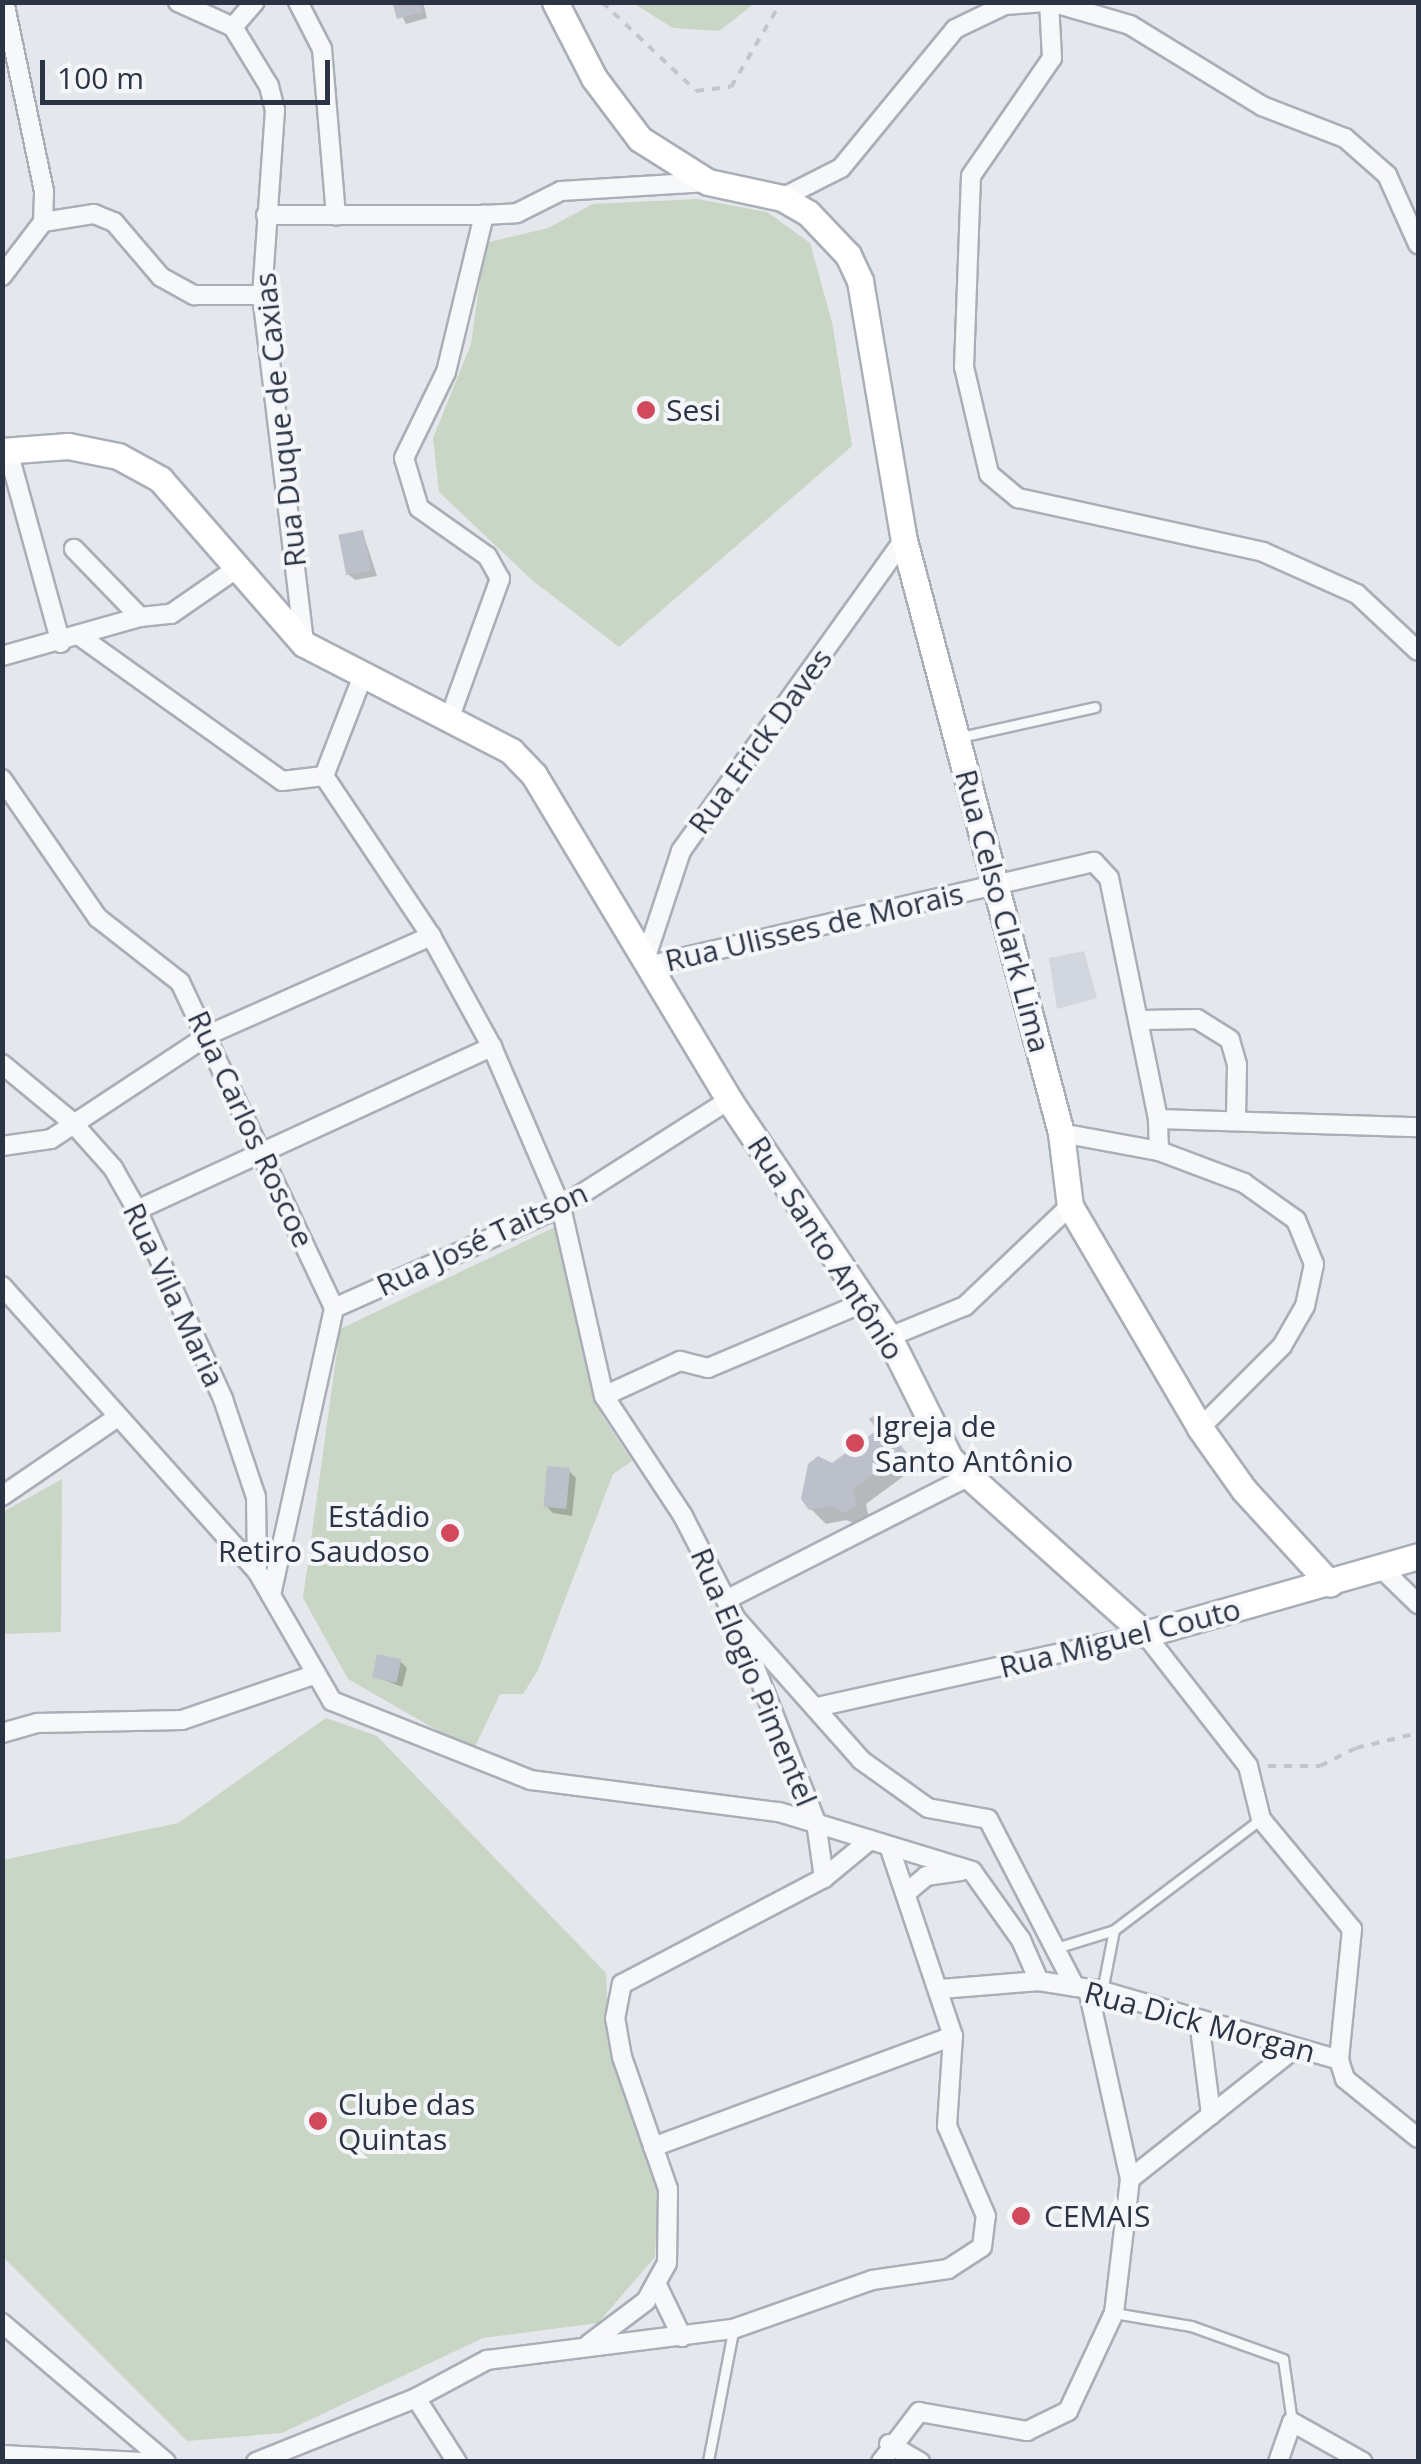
<!DOCTYPE html>
<meta charset="utf-8">
<style>
body{margin:0}
#map{position:relative;width:1421px;height:2464px;overflow:hidden;background:#e4e7ec;font-family:"Open Sans",sans-serif}
div>[style]{position:absolute}
[style*='--x']{left:calc(var(--x)*1px);top:calc(var(--y)*1px);width:calc(var(--w)*1px);rotate:calc(var(--a)*1deg)}
.built>*{inset:0;background:#d2d6de}
.green>*{inset:0;background:#c9d6c5}
.shadow>*{inset:0;background:#0003}
.building>*{inset:0;background:#bbc0ca;transform-origin:0 0}
.path>*{height:4px;margin-top:-2px;transform-origin:0;background:repeating-linear-gradient(90deg,#c2c5cb 0 8px,transparent 0 16px)}
.roads{filter:drop-shadow(2px 0 #a9aeb7) drop-shadow(-2px 0 #a9aeb7) drop-shadow(0 2px #a9aeb7) drop-shadow(0 -2px #a9aeb7)}
.lane>*{height:9px;margin:-4.5px;padding:0 4.5px;transform-origin:4.5px;border-radius:4.5px;background:#f7f8fa}
.street>*{height:18px;margin:-9px;padding:0 9px;transform-origin:9px;border-radius:9px;background:#f7f8fa}
.secondary>*{height:25px;margin:-12.5px;padding:0 12.5px;transform-origin:12.5px;border-radius:12.5px;background:#fff}
.dots>*{width:28px;height:28px;translate:-50% -50%;box-sizing:border-box;border:5px solid #f4f6f9;border-radius:50%}
span{translate:-50% -50%;white-space:nowrap;text-align:center;line-height:1.15;-webkit-text-stroke:8px #f4f6f9;paint-order:stroke}
.poi-label{font-size:30px;color:#2b3445}
.left{translate:0 -50%;text-align:left}
.right{translate:-100% -50%;text-align:right}
.street-label{font-size:30px;color:#2b3445}
.frame{position:absolute;inset:0;border:5px solid #2b3445;pointer-events:none}
.scale{position:absolute;left:40px;top:60px;width:290px;height:45px;box-sizing:border-box;border:5px solid #2b3445;border-top:0;padding-left:12px;font-size:30px;line-height:35px;white-space:nowrap;color:#2b3445;-webkit-text-stroke:8px #f4f6f9;paint-order:stroke}
</style>
<div id="map">
<div class="built">
<i style="clip-path:polygon(1084px 951px,1097px 998px,1057px 1009px,1049px 958px)"></i>
</div>
<div class="green">
<i style="clip-path:polygon(633px 3px,755px 3px,719px 31px,673px 28px)"></i>
<i style="clip-path:polygon(697px 199px,767px 212px,810px 243px,832px 322px,852px 446px,619px 647px,532px 580px,439px 492px,433px 438px,471px 344px,485px 243px,548px 228px,593px 204px)"></i>
<i style="clip-path:polygon(557px 1226px,601px 1414px,632px 1461px,613px 1474px,538px 1670px,523px 1694px,500px 1694px,473px 1751px,348px 1679px,303px 1598px,340px 1329px)"></i>
<i style="clip-path:polygon(62px 1479px,61px 1632px,3px 1634px,3px 1512px)"></i>
<i style="clip-path:polygon(326px 1718px,377px 1736px,606px 1973px,610px 2054px,658px 2188px,655px 2257px,598px 2323px,483px 2338px,282px 2433px,187px 2441px,3px 2257px,2px 1860px,178px 1823px)"></i>
</div>
<div class="shadow">
<i style="clip-path:polygon(395px 2px,423px 2px,427px 18px,406px 24px)"></i>
<i style="clip-path:polygon(363px 533px,377px 576px,355px 580px,348px 574px)"></i>
<i style="clip-path:polygon(877px 1417px,925px 1476px,912px 1470px,866px 1504px,869px 1519px,861px 1526px,846px 1520px,826px 1524px,811px 1509px,833px 1466px,881px 1430px)"></i>
<i style="clip-path:polygon(569px 1471px,576px 1478px,572px 1516px,553px 1513px,546px 1506px)"></i>
<i style="clip-path:polygon(400px 1661px,407px 1668px,402px 1687px,375px 1676px)"></i>
</div>
<div class="building">
<i style="clip-path:polygon(392px 2px,419px 2px,422px 12px,397px 19px)"></i>
<i style="left:363px;top:530px;width:41px;height:25px;rotate:79deg"></i>
<i style="clip-path:polygon(877px 1414px,912px 1460px,905px 1466px,897px 1456px,853px 1489px,856px 1504px,845px 1513px,830px 1506px,809px 1510px,801px 1499px,808px 1464px,818px 1456px,832px 1463px,877px 1430px,869px 1419px)"></i>
<i style="left:547px;top:1466px;width:23px;height:41px;rotate:5deg"></i>
<i style="left:377px;top:1654px;width:25px;height:24px;rotate:12deg"></i>
</div>
<div class="path">
<i style="--x:602;--y:2;--w:129;--a:43.4"></i>
<i style="--x:696;--y:91;--w:35;--a:-7"></i>
<i style="--x:731;--y:87;--w:99;--a:-59.5"></i>
<i style="--x:1268;--y:1766;--w:52;--a:0"></i>
<i style="--x:1320;--y:1766;--w:40;--a:-26.6"></i>
<i style="--x:1356;--y:1748;--w:64;--a:-13.6"></i>
</div>
<div class="roads">
<div class="lane">
<i style="--x:961;--y:737;--w:137;--a:-12.6"></i>
<i style="--x:1056;--y:1948;--w:61;--a:-17.2"></i>
<i style="--x:1114;--y:1930;--w:184;--a:-37.1"></i>
<i style="--x:1102;--y:1991;--w:62;--a:-78.9"></i>
<i style="--x:1114;--y:2313;--w:78;--a:9.6"></i>
<i style="--x:1191;--y:2326;--w:98;--a:19.7"></i>
<i style="--x:1283;--y:2359;--w:64;--a:81.9"></i>
<i style="--x:708;--y:2461;--w:132;--a:-79.1"></i>
</div>
<div class="street">
<i style="--x:178;--y:2;--w:60;--a:24.4"></i>
<i style="--x:233;--y:27;--w:69;--a:58.6"></i>
<i style="--x:269;--y:86;--w:25;--a:76"></i>
<i style="--x:275;--y:110;--w:185;--a:94"></i>
<i style="--x:262;--y:295;--w:351;--a:83.1"></i>
<i style="--x:298;--y:2;--w:53;--a:62.9"></i>
<i style="--x:322;--y:49;--w:167;--a:85.2"></i>
<i style="--x:1049;--y:2;--w:56;--a:86.9"></i>
<i style="--x:1052;--y:58;--w:143;--a:124.5"></i>
<i style="--x:971;--y:176;--w:191;--a:92.1"></i>
<i style="--x:964;--y:367;--w:110;--a:76.8"></i>
<i style="--x:989;--y:474;--w:38;--a:40"></i>
<i style="--x:1018;--y:498;--w:251;--a:12.4"></i>
<i style="--x:1263;--y:552;--w:103;--a:24.1"></i>
<i style="--x:1357;--y:594;--w:83;--a:43.1"></i>
<i style="--x:1051;--y:2;--w:82;--a:16.2"></i>
<i style="--x:1130;--y:25;--w:155;--a:31.5"></i>
<i style="--x:1262;--y:106;--w:89;--a:21.1"></i>
<i style="--x:1345;--y:138;--w:56;--a:41.4"></i>
<i style="--x:1387;--y:175;--w:76;--a:65.8"></i>
<i style="--x:233;--y:27;--w:33;--a:-49"></i>
<i style="--x:782;--y:198;--w:66;--a:-27"></i>
<i style="--x:841;--y:168;--w:180;--a:-50.6"></i>
<i style="--x:955;--y:29;--w:55;--a:-25.6"></i>
<i style="--x:1005;--y:5;--w:41;--a:-4.2"></i>
<i style="--x:266;--y:215;--w:218;--a:0"></i>
<i style="--x:484;--y:215;--w:33;--a:-3"></i>
<i style="--x:517;--y:213;--w:49;--a:-26.6"></i>
<i style="--x:561;--y:191;--w:147;--a:-3.5"></i>
<i style="--x:43;--y:222;--w:52;--a:-8.9"></i>
<i style="--x:94;--y:214;--w:22;--a:22"></i>
<i style="--x:114;--y:222;--w:72;--a:49.5"></i>
<i style="--x:161;--y:277;--w:38;--a:29"></i>
<i style="--x:194;--y:295;--w:68;--a:0"></i>
<i style="--x:2;--y:276;--w:68;--a:-52.8"></i>
<i style="--x:43;--y:222;--w:31;--a:-88"></i>
<i style="--x:44;--y:191;--w:193;--a:-101.9"></i>
<i style="--x:8;--y:451;--w:199;--a:74.6"></i>
<i style="--x:140;--y:617;--w:31;--a:-6"></i>
<i style="--x:171;--y:614;--w:83;--a:-34.7"></i>
<i style="--x:81;--y:637;--w:247;--a:35.6"></i>
<i style="--x:282;--y:781;--w:42;--a:-6.8"></i>
<i style="--x:324;--y:776;--w:192;--a:56.2"></i>
<i style="--x:431;--y:936;--w:127;--a:61.2"></i>
<i style="--x:492;--y:1047;--w:174;--a:66.7"></i>
<i style="--x:561;--y:1207;--w:194;--a:77.2"></i>
<i style="--x:604;--y:1396;--w:144;--a:56.6"></i>
<i style="--x:683;--y:1516;--w:116;--a:62.8"></i>
<i style="--x:736;--y:1619;--w:218;--a:68.5"></i>
<i style="--x:816;--y:1822;--w:57;--a:81.9"></i>
<i style="--x:2;--y:656;--w:143;--a:-15.8"></i>
<i style="--x:140;--y:617;--w:95;--a:-134.1"></i>
<i style="--x:451;--y:714;--w:144;--a:-70.1"></i>
<i style="--x:500;--y:579;--w:26;--a:-119"></i>
<i style="--x:487;--y:556;--w:83;--a:-144.8"></i>
<i style="--x:419;--y:508;--w:52;--a:-106.7"></i>
<i style="--x:404;--y:458;--w:96;--a:-64"></i>
<i style="--x:446;--y:372;--w:162;--a:-76.4"></i>
<i style="--x:324;--y:776;--w:105;--a:-68.8"></i>
<i style="--x:2;--y:779;--w:169;--a:55.4"></i>
<i style="--x:98;--y:918;--w:104;--a:38"></i>
<i style="--x:180;--y:982;--w:361;--a:64.7"></i>
<i style="--x:646;--y:957;--w:112;--a:-71.7"></i>
<i style="--x:681;--y:851;--w:383;--a:-54.4"></i>
<i style="--x:651;--y:965;--w:455;--a:-13.1"></i>
<i style="--x:1094;--y:862;--w:22;--a:47"></i>
<i style="--x:1109;--y:878;--w:246;--a:78.5"></i>
<i style="--x:1142;--y:1020;--w:55;--a:-1"></i>
<i style="--x:1197;--y:1019;--w:39;--a:32"></i>
<i style="--x:1230;--y:1040;--w:26;--a:74"></i>
<i style="--x:1237;--y:1065;--w:52;--a:91.1"></i>
<i style="--x:2;--y:1064;--w:89;--a:39.6"></i>
<i style="--x:71;--y:1121;--w:63;--a:48.2"></i>
<i style="--x:113;--y:1168;--w:48;--a:60.3"></i>
<i style="--x:137;--y:1210;--w:208;--a:65.5"></i>
<i style="--x:223;--y:1399;--w:103;--a:71.4"></i>
<i style="--x:256;--y:1497;--w:74;--a:89.2"></i>
<i style="--x:1061;--y:1133;--w:100;--a:10.4"></i>
<i style="--x:1159;--y:1151;--w:91;--a:20.6"></i>
<i style="--x:1244;--y:1183;--w:64;--a:35.4"></i>
<i style="--x:1296;--y:1220;--w:48;--a:67.8"></i>
<i style="--x:1314;--y:1264;--w:43;--a:102.1"></i>
<i style="--x:1305;--y:1306;--w:46;--a:119.9"></i>
<i style="--x:1282;--y:1346;--w:116;--a:135"></i>
<i style="--x:2;--y:1146;--w:49;--a:-8.1"></i>
<i style="--x:51;--y:1139;--w:191;--a:-33.4"></i>
<i style="--x:210;--y:1034;--w:242;--a:-23.9"></i>
<i style="--x:1159;--y:1151;--w:32;--a:-92"></i>
<i style="--x:1158;--y:1119;--w:260;--a:1.8"></i>
<i style="--x:137;--y:1210;--w:391;--a:-24.7"></i>
<i style="--x:2;--y:1286;--w:382;--a:48.2"></i>
<i style="--x:257;--y:1571;--w:150;--a:60"></i>
<i style="--x:332;--y:1701;--w:214;--a:21.7"></i>
<i style="--x:531;--y:1780;--w:250;--a:7.4"></i>
<i style="--x:779;--y:1812;--w:202;--a:17"></i>
<i style="--x:972;--y:1871;--w:85;--a:54.6"></i>
<i style="--x:1021;--y:1940;--w:45;--a:66.3"></i>
<i style="--x:334;--y:1308;--w:248;--a:-24"></i>
<i style="--x:561;--y:1207;--w:199;--a:-32.5"></i>
<i style="--x:889;--y:1337;--w:82;--a:-22.2"></i>
<i style="--x:965;--y:1306;--w:145;--a:-43.6"></i>
<i style="--x:604;--y:1396;--w:84;--a:-24.7"></i>
<i style="--x:680;--y:1361;--w:29;--a:14"></i>
<i style="--x:708;--y:1368;--w:170;--a:-22.8"></i>
<i style="--x:2;--y:1496;--w:137;--a:-34.3"></i>
<i style="--x:1381;--y:1568;--w:52;--a:44.2"></i>
<i style="--x:271;--y:1595;--w:294;--a:-77.6"></i>
<i style="--x:726;--y:1600;--w:271;--a:-27"></i>
<i style="--x:736;--y:1619;--w:188;--a:48.4"></i>
<i style="--x:861;--y:1760;--w:82;--a:35.6"></i>
<i style="--x:928;--y:1808;--w:61;--a:10.4"></i>
<i style="--x:988;--y:1819;--w:189;--a:62.6"></i>
<i style="--x:817;--y:1707;--w:336;--a:-12.5"></i>
<i style="--x:1145;--y:1634;--w:167;--a:52"></i>
<i style="--x:1248;--y:1766;--w:55;--a:76.2"></i>
<i style="--x:1261;--y:1819;--w:143;--a:50.4"></i>
<i style="--x:1352;--y:1929;--w:132;--a:95.7"></i>
<i style="--x:1339;--y:2060;--w:20;--a:72"></i>
<i style="--x:1345;--y:2079;--w:94;--a:38.9"></i>
<i style="--x:2;--y:1733;--w:37;--a:-16"></i>
<i style="--x:38;--y:1723;--w:144;--a:-1.2"></i>
<i style="--x:182;--y:1720;--w:142;--a:-18.9"></i>
<i style="--x:906;--y:1893;--w:26;--a:-40"></i>
<i style="--x:926;--y:1876;--w:35;--a:-8"></i>
<i style="--x:941;--y:1989;--w:98;--a:-4.7"></i>
<i style="--x:1039;--y:1981;--w:64;--a:9"></i>
<i style="--x:1102;--y:1991;--w:247;--a:16.2"></i>
<i style="--x:1199;--y:2020;--w:96;--a:82.8"></i>
<i style="--x:653;--y:2147;--w:320;--a:-20.3"></i>
<i style="--x:1130;--y:2179;--w:208;--a:-38.4"></i>
<i style="--x:656;--y:2283;--w:60;--a:64.3"></i>
<i style="--x:2;--y:2323;--w:215;--a:40.3"></i>
<i style="--x:589;--y:2344;--w:71;--a:-37"></i>
<i style="--x:646;--y:2301;--w:43;--a:-61.1"></i>
<i style="--x:667;--y:2263;--w:74;--a:-89.2"></i>
<i style="--x:668;--y:2189;--w:140;--a:-109.2"></i>
<i style="--x:622;--y:2057;--w:39;--a:-100"></i>
<i style="--x:615;--y:2019;--w:36;--a:-79"></i>
<i style="--x:622;--y:1984;--w:228;--a:-27.7"></i>
<i style="--x:824;--y:1878;--w:60;--a:-39.6"></i>
<i style="--x:416;--y:2398;--w:76;--a:57.4"></i>
<i style="--x:889;--y:2444;--w:36;--a:30"></i>
<i style="--x:2;--y:2455;--w:140;--a:2.9"></i>
<i style="--x:256;--y:2462;--w:172;--a:-21.8"></i>
<i style="--x:416;--y:2398;--w:81;--a:-28.2"></i>
<i style="--x:487;--y:2360;--w:248;--a:-7.2"></i>
<i style="--x:733;--y:2329;--w:147;--a:-19.4"></i>
<i style="--x:872;--y:2280;--w:77;--a:-8.2"></i>
<i style="--x:948;--y:2269;--w:40;--a:-32.9"></i>
<i style="--x:982;--y:2247;--w:31;--a:-83"></i>
<i style="--x:986;--y:2216;--w:98;--a:-113.4"></i>
<i style="--x:947;--y:2126;--w:90;--a:-86.2"></i>
<i style="--x:953;--y:2036;--w:200;--a:-108.6"></i>
<i style="--x:881;--y:2462;--w:63;--a:-52.8"></i>
<i style="--x:919;--y:2412;--w:110;--a:10"></i>
<i style="--x:1027;--y:2431;--w:46;--a:-26"></i>
<i style="--x:1068;--y:2411;--w:108;--a:-64.9"></i>
<i style="--x:1114;--y:2313;--w:135;--a:-83.2"></i>
<i style="--x:1130;--y:2179;--w:195;--a:-102.5"></i>
<i style="--x:1278;--y:2462;--w:42;--a:-70.7"></i>
<i style="--x:1292;--y:2422;--w:81;--a:29.4"></i>
</div>
<div class="secondary">
<i style="--x:555;--y:2;--w:85;--a:62.8"></i>
<i style="--x:594;--y:78;--w:76;--a:53"></i>
<i style="--x:640;--y:139;--w:80;--a:32.3"></i>
<i style="--x:708;--y:182;--w:76;--a:12.2"></i>
<i style="--x:782;--y:198;--w:30;--a:30"></i>
<i style="--x:808;--y:213;--w:58;--a:46.4"></i>
<i style="--x:848;--y:255;--w:29;--a:65"></i>
<i style="--x:860;--y:281;--w:263;--a:80.4"></i>
<i style="--x:904;--y:540;--w:613;--a:75.17"></i>
<i style="--x:1061;--y:1133;--w:74;--a:83"></i>
<i style="--x:1070;--y:1206;--w:257;--a:59.6"></i>
<i style="--x:1200;--y:1428;--w:76;--a:54.6"></i>
<i style="--x:1244;--y:1490;--w:127;--a:47.5"></i>
<i style="--x:2;--y:451;--w:66;--a:-4.3"></i>
<i style="--x:68;--y:446;--w:51;--a:11.3"></i>
<i style="--x:118;--y:456;--w:48;--a:28.7"></i>
<i style="--x:160;--y:479;--w:219;--a:48.9"></i>
<i style="--x:304;--y:644;--w:233;--a:27.3"></i>
<i style="--x:511;--y:751;--w:33;--a:46"></i>
<i style="--x:534;--y:775;--w:379;--a:59"></i>
<i style="--x:729;--y:1100;--w:286;--a:56"></i>
<i style="--x:889;--y:1337;--w:136;--a:63.4"></i>
<i style="--x:950;--y:1459;--w:262;--a:41.9"></i>
<i style="--x:1145;--y:1634;--w:284;--a:-15.9"></i>
</div>
</div>
<div class="dots">
<i style="left:646px;top:410px;background:#d1495b"></i>
<i style="left:855px;top:1443px;background:#d1495b"></i>
<i style="left:450px;top:1533px;background:#d1495b"></i>
<i style="left:318px;top:2121px;background:#d1495b"></i>
<i style="left:1021px;top:2216px;background:#d1495b"></i>
</div>
<div class="poi-label">
<span class="left" style="left:666px;top:410px">Sesi</span>
<span class="left" style="left:875px;top:1443px">Igreja de<br>Santo Antônio</span>
<span class="right" style="left:430px;top:1533px">Estádio<br>Retiro Saudoso</span>
<span class="left" style="left:338px;top:2121px">Clube das<br>Quintas</span>
<span class="left" style="left:1044px;top:2216px">CEMAIS</span>
</div>
<div class="street-label">
<span style="left:280px;top:420px;rotate:-96deg">Rua Duque de Caxias</span>
<span style="left:760px;top:741px;rotate:-54deg">Rua Erick Daves</span>
<span style="left:1003px;top:911px;rotate:75deg">Rua Celso Clark Lima</span>
<span style="left:814px;top:927px;rotate:-13deg">Rua Ulisses de Morais</span>
<span style="left:251px;top:1129px;rotate:65deg">Rua Carlos Roscoe</span>
<span style="left:482px;top:1239px;rotate:-25deg">Rua José Taitson</span>
<span style="left:826px;top:1248px;rotate:57deg">Rua Santo Antônio</span>
<span style="left:174px;top:1295px;rotate:65deg">Rua Vila Maria</span>
<span style="left:1120px;top:1638px;rotate:-14deg">Rua Miguel Couto</span>
<span style="left:754px;top:1677px;rotate:67deg">Rua Elogio Pimentel</span>
<span style="left:1200px;top:2022px;rotate:15deg">Rua Dick Morgan</span>
</div>
<div class="frame"></div>
<div class="scale">100 m</div>
</div>
